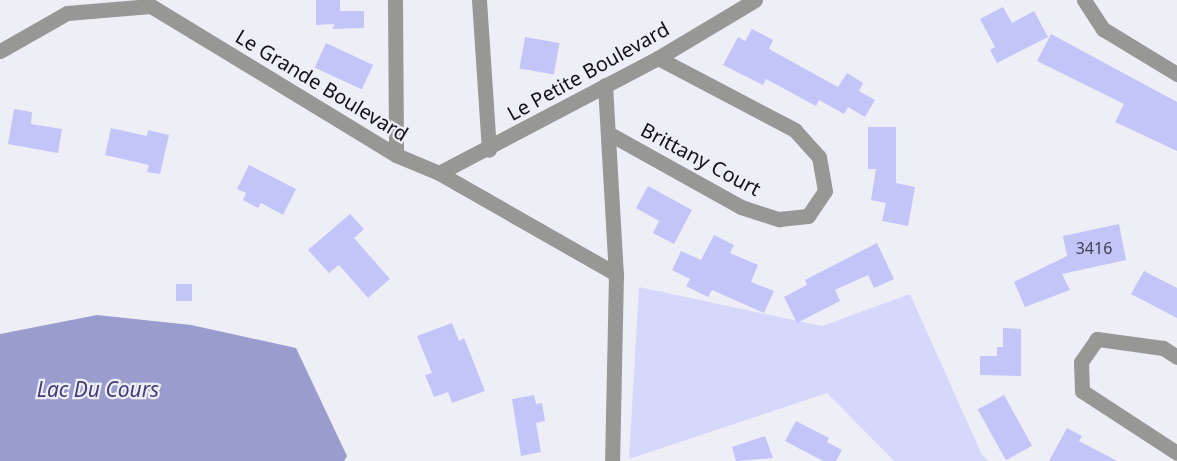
<!DOCTYPE html>
<style>
body{margin:0}
#map{position:relative;width:1177px;height:461px;overflow:hidden;background:#eeeff6;font-family:"Noto Sans",sans-serif}
div>[style]{position:absolute}
.green>*{inset:0;background:#d6d8fb}
.water>*{inset:0;background:#9a9cce}
.building>*{inset:0;background:#c3c5f9;transform-origin:0 0}
.minor>*{height:15px;margin:-7.5px;padding:0 7.5px;transform-origin:7.5px;border-radius:7.5px;background:#979895}
span{translate:-50% -50%;white-space:nowrap;text-align:center;line-height:1.15;-webkit-text-stroke:4.5px #eeeff6;paint-order:stroke}
.number-label{font-size:16px;color:#3f404f}
.number-label span{-webkit-text-stroke-width:0}
.street-label{font-size:20px;color:#131316}
.water-label{font-size:21px;color:#3f3c7a;font-style:italic}
</style>
<div id="map">
<div class="green">
<div style="clip-path:polygon(639px 287px,822px 326px,910px 294px,982px 455px,989px 461px,894px 461px,827px 393px,629px 459px)"></div>
</div>
<div class="water">
<div style="clip-path:polygon(97px 315px,191px 325px,296px 348px,347px 456px,344px 461px,0 461px,0 334px)"></div>
</div>
<div class="building">
<div style="clip-path:polygon(316px 0,340px 0,340px 11px,364px 11px,364px 28px,332px 29px,335px 24px,316px 25px)"></div>
<div style="clip-path:polygon(1003px 7px,1012px 23px,1034px 11px,1048px 37px,997px 63px,990px 50px,995px 47px,980px 19px)"></div>
<div style="clip-path:polygon(752px 29px,773px 40px,769px 49px,838px 87px,847px 73px,863px 83px,859px 91px,875px 100px,865px 117px,848px 107px,844px 114px,819px 100px,816px 106px,766px 79px,763px 85px,723px 65px,738px 37px,745px 41px)"></div>
<div style="clip-path:polygon(1051px 34px,1177px 102px,1177px 151px,1115px 122px,1124px 104px,1037px 61px)"></div>
<div style="left:525px;top:37px;width:35px;height:32px;rotate:10deg"></div>
<div style="left:326px;top:43px;width:52px;height:27px;rotate:25deg"></div>
<div style="clip-path:polygon(14px 109px,32px 112px,31px 124px,62px 129px,58px 153px,8px 144px)"></div>
<div style="clip-path:polygon(868px 127px,896px 127px,896px 183px,915px 187px,908px 226px,882px 221px,886px 203px,871px 200px,876px 169px,868px 169px)"></div>
<div style="clip-path:polygon(111px 128px,147px 136px,148px 130px,169px 135px,160px 174px,147px 172px,149px 165px,105px 155px)"></div>
<div style="clip-path:polygon(249px 165px,296px 189px,283px 215px,261px 203px,258px 208px,243px 200px,246px 193px,237px 189px)"></div>
<div style="clip-path:polygon(648px 186px,692px 210px,674px 244px,653px 233px,659px 221px,636px 208px)"></div>
<div style="clip-path:polygon(350px 214px,364px 229px,354px 238px,390px 279px,368px 298px,339px 265px,329px 273px,308px 250px)"></div>
<div style="clip-path:polygon(1119px 224px,1126px 260px,1062px 274px,1070px 290px,1025px 307px,1014px 282px,1067px 256px,1063px 236px)"></div>
<div style="clip-path:polygon(714px 235px,734px 245px,730px 253px,758px 265px,751px 282px,774px 291px,764px 313px,712px 290px,708px 297px,686px 286px,690px 279px,672px 270px,681px 251px,701px 260px)"></div>
<div style="clip-path:polygon(877px 243px,894px 279px,874px 288px,868px 275px,835px 290px,840px 301px,797px 323px,784px 297px,807px 285px,805px 280px)"></div>
<div style="clip-path:polygon(1144px 271px,1177px 288px,1177px 318px,1131px 294px)"></div>
<div style="left:176px;top:284px;width:16px;height:17px"></div>
<div style="clip-path:polygon(452px 323px,459px 341px,464px 338px,485px 391px,452px 403px,448px 392px,434px 397px,425px 375px,432px 373px,417px 336px)"></div>
<div style="clip-path:polygon(1003px 328px,1021px 329px,1021px 376px,980px 375px,980px 356px,997px 356px,997px 347px,1003px 347px)"></div>
<div style="clip-path:polygon(534px 395px,536px 404px,542px 403px,545px 421px,536px 423px,541px 452px,521px 456px,512px 399px)"></div>
<div style="left:1004px;top:395px;width:58px;height:30px;rotate:61deg"></div>
<div style="clip-path:polygon(796px 421px,829px 438px,827px 442px,842px 450px,836px 461px,823px 461px,785px 441px)"></div>
<div style="clip-path:polygon(1067px 428px,1082px 436px,1079px 441px,1117px 461px,1049px 461px)"></div>
<div style="clip-path:polygon(765px 436px,773px 458px,736px 461px,732px 447px)"></div>
</div>
<div class="minor">
<div style="left:395px;top:0;width:155px;rotate:89.6deg"></div>
<div style="left:479px;top:0;width:150px;rotate:86.2deg"></div>
<div style="left:1084px;top:0;width:35px;rotate:57deg"></div>
<div style="left:1103px;top:29px;width:87px;rotate:31.3deg"></div>
<div style="left:0;top:51px;width:77px;rotate:-29.6deg"></div>
<div style="left:67px;top:13px;width:84px;rotate:-4.8deg"></div>
<div style="left:151px;top:6px;width:287px;rotate:31.3deg"></div>
<div style="left:396px;top:155px;width:47px;rotate:22.7deg"></div>
<div style="left:439px;top:173px;width:204px;rotate:29.7deg"></div>
<div style="left:605px;top:85px;width:189px;rotate:86.7deg"></div>
<div style="left:616px;top:274px;width:187px;rotate:91.2deg"></div>
<div style="left:608px;top:133px;width:152px;rotate:29.1deg"></div>
<div style="left:741px;top:207px;width:40px;rotate:18deg"></div>
<div style="left:779px;top:219px;width:29px;rotate:-6deg"></div>
<div style="left:808px;top:216px;width:30px;rotate:-56deg"></div>
<div style="left:825px;top:191px;width:35px;rotate:-100deg"></div>
<div style="left:819px;top:157px;width:36px;rotate:-132deg"></div>
<div style="left:795px;top:130px;width:155px;rotate:-152.3deg"></div>
<div style="left:439px;top:173px;width:247px;rotate:-27.7deg"></div>
<div style="left:658px;top:58px;width:113px;rotate:-30.9deg"></div>
<div style="left:1177px;top:357px;width:17px;rotate:-147deg"></div>
<div style="left:1163px;top:348px;width:67px;rotate:-172.2deg"></div>
<div style="left:1097px;top:339px;width:28px;rotate:125deg"></div>
<div style="left:1081px;top:362px;width:29px;rotate:88deg"></div>
<div style="left:1082px;top:391px;width:113px;rotate:33.1deg"></div>
</div>
<div class="number-label">
<span style="left:1094px;top:248px">3416</span>
</div>
<div class="street-label">
<span style="left:588px;top:71px;rotate:-29deg">Le Petite Boulevard</span>
<span style="left:322px;top:85px;rotate:31deg">Le Grande Boulevard</span>
<span style="left:701px;top:159px;rotate:28deg">Brittany Court</span>
</div>
<div class="water-label">
<span style="left:98px;top:389px">Lac Du Cours</span>
</div>
</div>
